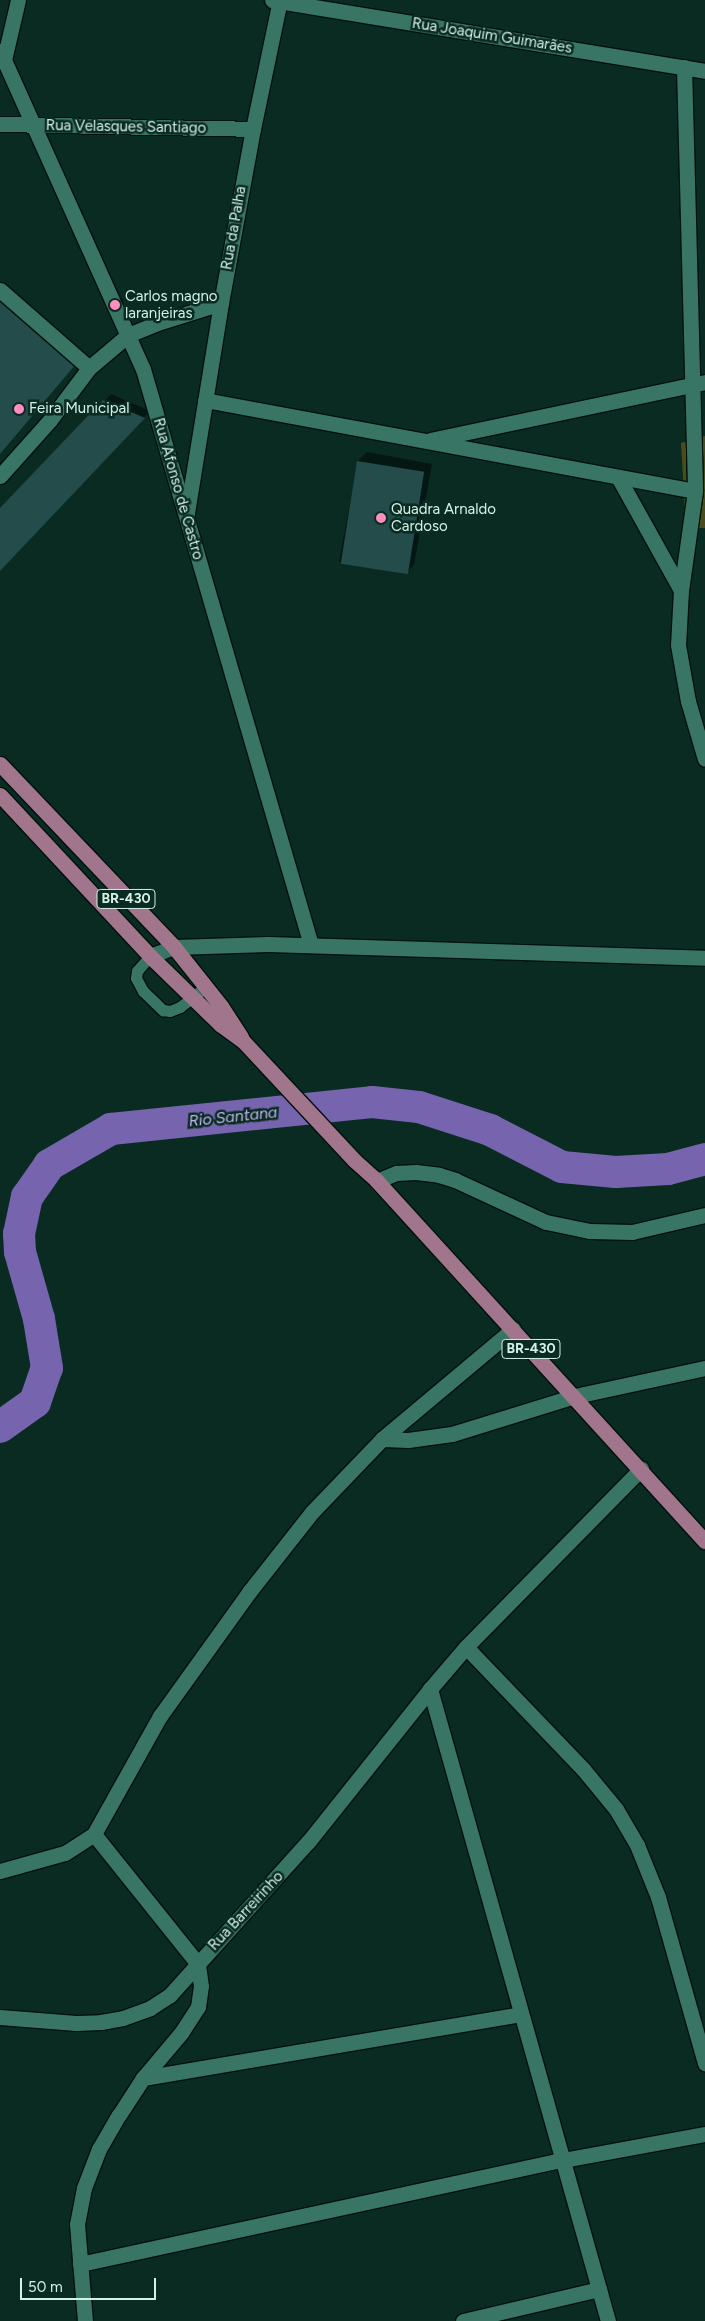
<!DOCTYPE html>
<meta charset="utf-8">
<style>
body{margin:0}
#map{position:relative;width:705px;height:2321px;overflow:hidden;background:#0a2b22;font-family:Figtree,sans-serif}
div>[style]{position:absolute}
.green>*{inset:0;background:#494d1b}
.shadow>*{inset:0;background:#0007}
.river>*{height:32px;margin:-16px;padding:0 16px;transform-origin:16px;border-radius:16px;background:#7664ae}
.building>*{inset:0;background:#234c4b;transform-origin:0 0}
.roads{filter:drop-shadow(1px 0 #01110c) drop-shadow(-1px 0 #01110c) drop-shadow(0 1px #01110c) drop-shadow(0 -1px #01110c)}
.service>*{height:11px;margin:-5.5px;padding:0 5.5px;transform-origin:5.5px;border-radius:5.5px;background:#397564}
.pedestrian>*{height:15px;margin:-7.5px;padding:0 7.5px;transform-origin:7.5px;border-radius:7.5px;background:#397564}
.minor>*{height:15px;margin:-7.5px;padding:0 7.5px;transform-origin:7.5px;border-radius:7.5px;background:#397564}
.tertiary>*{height:15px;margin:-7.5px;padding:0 7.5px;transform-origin:7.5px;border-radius:7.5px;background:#397564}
.primary>*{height:15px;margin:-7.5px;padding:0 7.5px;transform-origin:7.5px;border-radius:7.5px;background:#a1768d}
.dots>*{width:14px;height:14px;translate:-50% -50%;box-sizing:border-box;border:2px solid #0a2b22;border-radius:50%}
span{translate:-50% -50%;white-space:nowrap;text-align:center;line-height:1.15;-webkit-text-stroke:5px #0a2b22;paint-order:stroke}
.shield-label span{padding:1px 4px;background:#0a2b22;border:1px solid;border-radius:4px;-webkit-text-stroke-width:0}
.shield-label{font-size:14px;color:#d3f1e7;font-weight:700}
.street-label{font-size:15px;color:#d3f1e7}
.poi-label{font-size:15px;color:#d3f1e7}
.left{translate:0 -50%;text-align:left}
.water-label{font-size:16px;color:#c4b8f6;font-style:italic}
.scale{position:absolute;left:20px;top:2278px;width:136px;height:22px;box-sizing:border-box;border:2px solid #d3f1e7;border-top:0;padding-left:6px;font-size:15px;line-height:18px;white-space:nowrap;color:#d3f1e7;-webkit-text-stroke:4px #0a2b22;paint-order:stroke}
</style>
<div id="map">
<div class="green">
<div style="clip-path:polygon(705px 436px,705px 528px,686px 528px,681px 443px)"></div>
</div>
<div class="shadow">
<div style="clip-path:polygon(111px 394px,150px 411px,0 570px,0 510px)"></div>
<div style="clip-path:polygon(367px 452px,432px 464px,414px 565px,405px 574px,339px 562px,358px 461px)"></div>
</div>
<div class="river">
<div style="left:0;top:1427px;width:43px;rotate:-35.5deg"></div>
<div style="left:35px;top:1402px;width:36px;rotate:-71deg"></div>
<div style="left:47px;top:1368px;width:50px;rotate:-99.3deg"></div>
<div style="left:39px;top:1319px;width:70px;rotate:-105.8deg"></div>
<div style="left:20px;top:1252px;width:18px;rotate:-93deg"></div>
<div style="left:19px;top:1234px;width:38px;rotate:-78deg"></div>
<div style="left:27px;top:1197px;width:39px;rotate:-55deg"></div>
<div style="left:49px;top:1165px;width:72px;rotate:-30.1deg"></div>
<div style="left:111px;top:1129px;width:262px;rotate:-5.9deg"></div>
<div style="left:372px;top:1102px;width:47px;rotate:6.1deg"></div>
<div style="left:419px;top:1107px;width:75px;rotate:17.9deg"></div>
<div style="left:490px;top:1130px;width:81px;rotate:27.2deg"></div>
<div style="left:562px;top:1167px;width:54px;rotate:5.3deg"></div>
<div style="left:616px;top:1172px;width:52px;rotate:-3.3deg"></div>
<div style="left:668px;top:1169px;width:38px;rotate:-15deg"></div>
</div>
<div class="building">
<div style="clip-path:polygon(0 300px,76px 364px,0 454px)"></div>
<div style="clip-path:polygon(103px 400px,145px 418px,0 571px,0 508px)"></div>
<div style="left:357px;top:461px;width:68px;height:104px;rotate:9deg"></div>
</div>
<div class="roads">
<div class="service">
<div style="left:150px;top:956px;width:20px;rotate:131deg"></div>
<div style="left:137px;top:971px;width:7px;rotate:98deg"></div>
<div style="left:136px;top:978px;width:15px;rotate:62deg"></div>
<div style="left:143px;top:991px;width:28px;rotate:44deg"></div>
<div style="left:163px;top:1010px;width:7px;rotate:8deg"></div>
<div style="left:170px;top:1011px;width:11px;rotate:-22deg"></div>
<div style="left:180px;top:1007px;width:33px;rotate:-38deg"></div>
</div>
<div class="pedestrian">
<div style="left:0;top:290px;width:118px;rotate:41.2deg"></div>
</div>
<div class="minor">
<div style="left:272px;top:0;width:439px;rotate:9.3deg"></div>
<div style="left:0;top:51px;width:349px;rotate:65.8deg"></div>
<div style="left:143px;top:369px;width:600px;rotate:73.74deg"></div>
<div style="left:4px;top:60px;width:62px;rotate:-76.9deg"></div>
<div style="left:684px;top:67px;width:424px;rotate:88.5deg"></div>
<div style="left:695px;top:491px;width:100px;rotate:98deg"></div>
<div style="left:681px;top:590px;width:55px;rotate:93.1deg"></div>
<div style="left:678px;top:645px;width:57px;rotate:79.9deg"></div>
<div style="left:688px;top:701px;width:60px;rotate:73.7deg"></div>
<div style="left:0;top:124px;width:253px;rotate:1.1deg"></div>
<div style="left:205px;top:400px;width:498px;rotate:10.5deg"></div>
<div style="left:430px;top:440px;width:281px;rotate:-11.9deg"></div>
<div style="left:618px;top:477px;width:129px;rotate:60.9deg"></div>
<div style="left:187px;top:513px;width:213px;rotate:-80.8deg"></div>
<div style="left:150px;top:956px;width:26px;rotate:-21deg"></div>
<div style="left:174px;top:947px;width:94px;rotate:-1.8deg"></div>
<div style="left:268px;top:944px;width:437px;rotate:1.8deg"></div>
<div style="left:377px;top:1181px;width:21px;rotate:-23deg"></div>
<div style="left:396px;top:1173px;width:20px;rotate:-3deg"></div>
<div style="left:416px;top:1172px;width:23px;rotate:7deg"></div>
<div style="left:439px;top:1175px;width:17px;rotate:17deg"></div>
<div style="left:455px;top:1180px;width:100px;rotate:24.8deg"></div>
<div style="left:546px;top:1222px;width:45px;rotate:11.6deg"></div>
<div style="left:590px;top:1231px;width:42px;rotate:1.4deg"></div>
<div style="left:632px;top:1232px;width:75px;rotate:-13.1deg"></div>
<div style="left:382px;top:1439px;width:26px;rotate:2deg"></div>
<div style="left:408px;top:1440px;width:44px;rotate:-7.8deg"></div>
<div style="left:452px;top:1434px;width:129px;rotate:-17.2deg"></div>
<div style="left:575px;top:1396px;width:133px;rotate:-12.2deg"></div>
<div style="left:466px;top:1647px;width:169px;rotate:46.2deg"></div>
<div style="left:583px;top:1769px;width:52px;rotate:50.5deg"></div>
<div style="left:616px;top:1809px;width:42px;rotate:59.7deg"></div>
<div style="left:637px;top:1845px;width:56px;rotate:68deg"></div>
<div style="left:658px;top:1897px;width:173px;rotate:74.2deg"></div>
<div style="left:0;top:2017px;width:76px;rotate:4.5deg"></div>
<div style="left:76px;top:2023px;width:25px;rotate:-2deg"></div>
<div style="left:101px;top:2022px;width:22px;rotate:-10deg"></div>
<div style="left:123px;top:2018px;width:29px;rotate:-20deg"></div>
<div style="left:150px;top:2008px;width:24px;rotate:-33deg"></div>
<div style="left:170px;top:1995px;width:206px;rotate:-48deg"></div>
<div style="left:308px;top:1842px;width:196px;rotate:-51.4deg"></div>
<div style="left:143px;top:2078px;width:383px;rotate:-9.6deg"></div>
<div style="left:80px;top:2264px;width:494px;rotate:-12.2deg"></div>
<div style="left:563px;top:2160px;width:144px;rotate:-10.4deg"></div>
<div style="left:85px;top:2321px;width:97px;rotate:-94.7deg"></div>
<div style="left:77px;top:2224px;width:37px;rotate:-79deg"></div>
<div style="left:84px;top:2188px;width:42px;rotate:-69deg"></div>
<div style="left:99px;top:2149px;width:39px;rotate:-60deg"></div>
<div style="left:119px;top:2115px;width:44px;rotate:-57deg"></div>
<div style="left:143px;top:2078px;width:59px;rotate:-49.8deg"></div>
<div style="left:181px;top:2033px;width:31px;rotate:-57deg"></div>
<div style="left:198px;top:2007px;width:21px;rotate:-82deg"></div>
<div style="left:201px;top:1986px;width:22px;rotate:-98deg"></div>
<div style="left:198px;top:1964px;width:166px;rotate:-128.7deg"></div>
<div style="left:463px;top:2321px;width:140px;rotate:-13.2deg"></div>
<div style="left:608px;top:2321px;width:657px;rotate:-105.73deg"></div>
<div style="left:430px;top:1689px;width:55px;rotate:-49.4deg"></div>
<div style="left:466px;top:1647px;width:250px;rotate:-45.5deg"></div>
</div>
<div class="tertiary">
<div style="left:0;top:476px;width:75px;rotate:-48.2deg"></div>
<div style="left:50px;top:420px;width:65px;rotate:-53.1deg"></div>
<div style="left:89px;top:368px;width:51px;rotate:-40.2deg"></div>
<div style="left:128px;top:335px;width:31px;rotate:-22deg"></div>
<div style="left:157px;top:323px;width:67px;rotate:-17.4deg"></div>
<div style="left:221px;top:303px;width:177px;rotate:-79.6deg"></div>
<div style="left:253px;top:129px;width:132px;rotate:-78.2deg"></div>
<div style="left:0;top:1871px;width:67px;rotate:-15.5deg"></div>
<div style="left:65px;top:1853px;width:35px;rotate:-33deg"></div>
<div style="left:94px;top:1834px;width:135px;rotate:-60.8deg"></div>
<div style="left:160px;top:1716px;width:153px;rotate:-54.3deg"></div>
<div style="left:249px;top:1592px;width:102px;rotate:-51.8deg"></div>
<div style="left:312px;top:1512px;width:101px;rotate:-46.2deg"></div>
<div style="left:382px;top:1439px;width:171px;rotate:-40deg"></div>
</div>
<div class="primary">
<div style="left:0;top:764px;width:253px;rotate:46.4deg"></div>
<div style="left:174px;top:947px;width:75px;rotate:51.5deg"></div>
<div style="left:221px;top:1006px;width:37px;rotate:57deg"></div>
<div style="left:0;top:795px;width:220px;rotate:47deg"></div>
<div style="left:150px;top:956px;width:99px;rotate:44.2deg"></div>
<div style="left:221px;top:1025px;width:27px;rotate:36deg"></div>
<div style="left:243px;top:1041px;width:163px;rotate:47deg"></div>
<div style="left:354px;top:1160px;width:31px;rotate:42deg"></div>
<div style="left:377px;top:1181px;width:487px;rotate:47.7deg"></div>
</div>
</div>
<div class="dots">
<div style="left:115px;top:305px;background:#fd8ebf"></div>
<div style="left:19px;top:409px;background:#fd8ebf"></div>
<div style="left:381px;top:518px;background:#fd8ebf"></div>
</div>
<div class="shield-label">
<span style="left:126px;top:899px">BR-430</span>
<span style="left:531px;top:1349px">BR-430</span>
</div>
<div class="street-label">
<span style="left:492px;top:36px;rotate:9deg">Rua Joaquim Guimarães</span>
<span style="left:126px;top:127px;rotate:1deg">Rua Velasques Santiago</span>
<span style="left:234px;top:228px;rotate:-80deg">Rua da Palha</span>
<span style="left:178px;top:489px;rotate:74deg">Rua Afonso de Castro</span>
<span style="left:246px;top:1911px;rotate:-47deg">Rua Barreirinho</span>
</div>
<div class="poi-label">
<span class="left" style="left:125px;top:305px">Carlos magno<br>laranjeiras</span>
<span class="left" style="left:29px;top:409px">Feira Municipal</span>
<span class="left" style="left:391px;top:518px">Quadra Arnaldo<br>Cardoso</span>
</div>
<div class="water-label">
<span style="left:233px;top:1117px;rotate:-6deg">Rio Santana</span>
</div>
<div class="scale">50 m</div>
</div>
